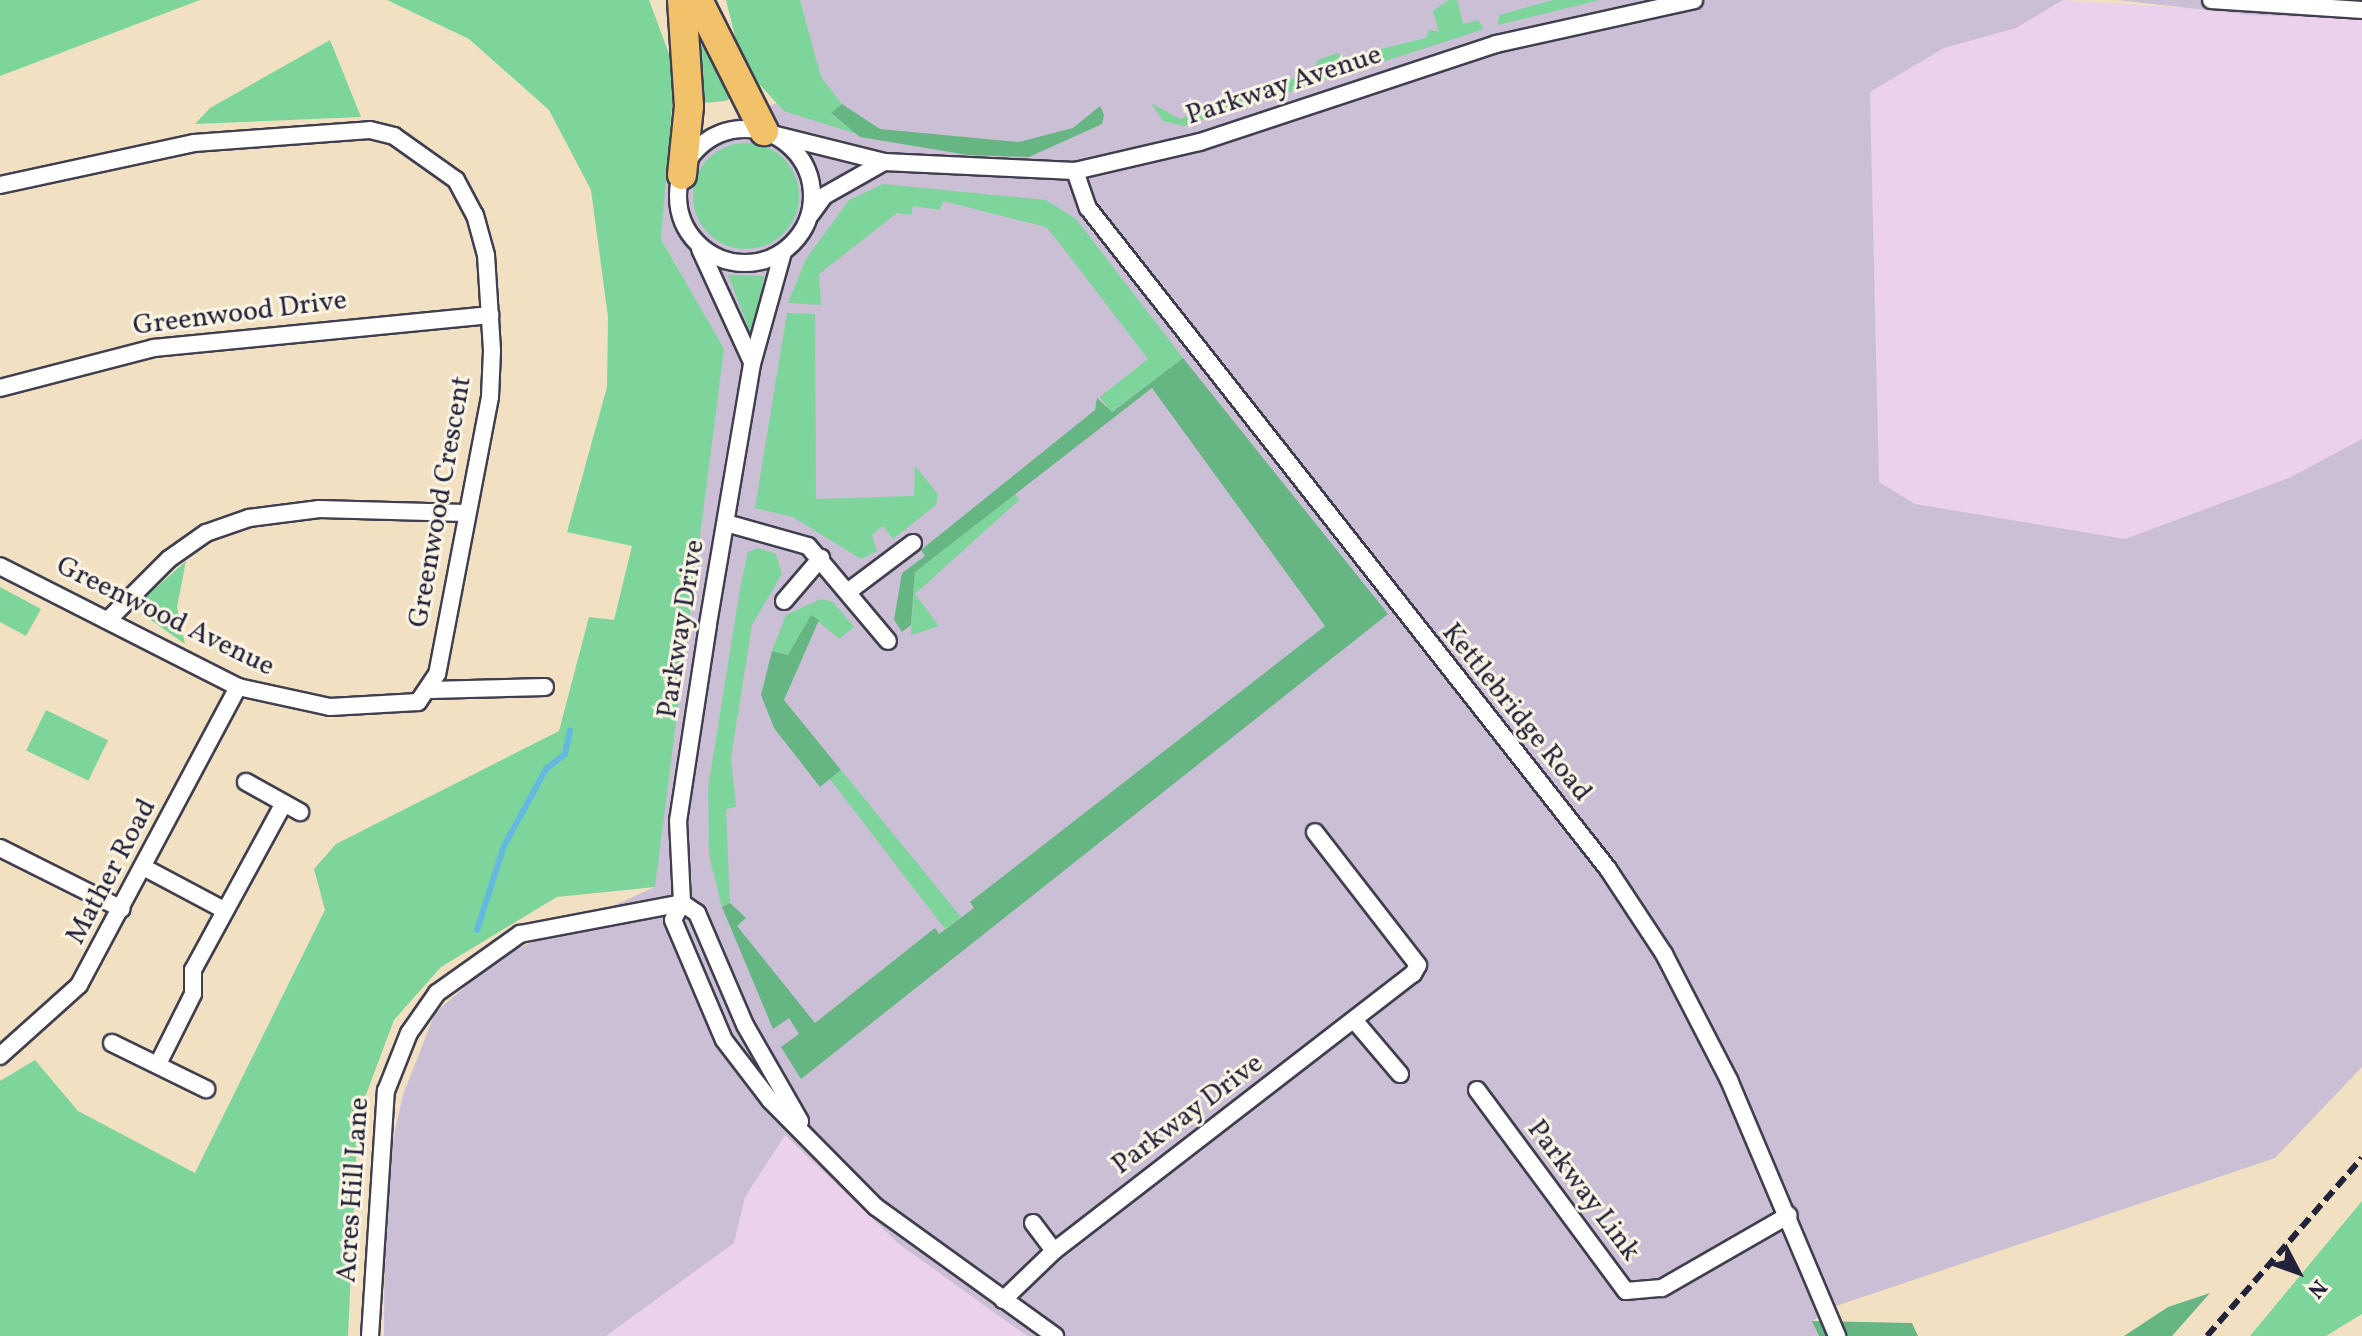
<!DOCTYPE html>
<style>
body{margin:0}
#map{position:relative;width:2362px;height:1336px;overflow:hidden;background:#f1e1c2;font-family:Vollkorn,serif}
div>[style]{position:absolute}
.built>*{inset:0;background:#ebd1eb}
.industrial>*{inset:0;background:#cbbfd5}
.green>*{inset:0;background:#7dd59b;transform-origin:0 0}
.round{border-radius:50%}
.forest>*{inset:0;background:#66b683}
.stream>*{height:6px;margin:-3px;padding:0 3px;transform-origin:3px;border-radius:3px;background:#63b9e0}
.roads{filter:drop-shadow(2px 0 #413f4f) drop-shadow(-2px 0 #413f4f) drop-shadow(0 2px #413f4f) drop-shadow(0 -2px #413f4f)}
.minor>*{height:16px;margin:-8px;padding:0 8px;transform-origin:8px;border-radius:8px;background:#fff}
.minor>.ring{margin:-8px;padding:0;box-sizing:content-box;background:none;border:16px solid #fff;border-radius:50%}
.trunk>*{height:28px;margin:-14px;padding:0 14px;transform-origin:14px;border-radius:14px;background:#f2c26a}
.rail>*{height:6px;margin-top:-3px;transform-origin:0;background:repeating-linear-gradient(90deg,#22223b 0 12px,transparent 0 18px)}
span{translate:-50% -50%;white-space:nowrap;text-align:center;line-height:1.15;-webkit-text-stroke:6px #fcf5e5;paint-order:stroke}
.street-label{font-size:28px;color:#22223b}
.north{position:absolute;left:2258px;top:1232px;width:80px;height:80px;-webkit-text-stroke:6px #fcf5e5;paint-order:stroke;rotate:131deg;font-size:22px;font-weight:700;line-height:32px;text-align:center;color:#22223b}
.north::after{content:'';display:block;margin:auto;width:28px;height:36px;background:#22223b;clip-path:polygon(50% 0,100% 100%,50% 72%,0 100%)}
</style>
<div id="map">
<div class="built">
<div style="clip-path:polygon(2063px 0,2362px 19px,2362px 439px,2289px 478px,2125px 539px,1915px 504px,1879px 482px,1870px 92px,1944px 48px,2016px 28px)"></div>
<div style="clip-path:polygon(785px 1135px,899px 1244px,1027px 1336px,606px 1336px,734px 1243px,745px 1197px)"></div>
</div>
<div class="industrial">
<div style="clip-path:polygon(800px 0,2063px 0,2016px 28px,1944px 48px,1870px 92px,1879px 482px,1915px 504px,2125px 539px,2289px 478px,2362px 439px,2362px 1067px,2275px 1158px,1833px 1307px,1813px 1321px,1819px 1336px,1027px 1336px,899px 1244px,785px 1135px,745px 1197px,734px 1243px,606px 1336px,384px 1336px,385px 1175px,403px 1095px,435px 1013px,499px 957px,655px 887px,678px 268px,661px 239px,665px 162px,669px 142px,775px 104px,820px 77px)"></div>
<div style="clip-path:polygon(2117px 0,2362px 0,2362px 19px,2251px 15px)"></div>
</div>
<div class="green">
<div style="clip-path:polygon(0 0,200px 0,0 76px)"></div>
<div style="clip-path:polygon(387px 0,649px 0,675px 70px,661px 239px,724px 349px,655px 887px,557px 897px,441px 967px,394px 1020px,358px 1116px,348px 1336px,0 1336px,0 1081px,35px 1060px,78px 1111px,195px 1173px,325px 910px,314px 869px,336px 844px,559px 731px,589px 617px,614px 620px,632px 546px,567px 532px,607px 387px,608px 317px,591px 190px,549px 110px,469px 39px)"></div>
<div style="clip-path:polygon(726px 0,800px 0,821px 77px,842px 104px,831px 114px,857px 134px,784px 111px,760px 85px,749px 92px)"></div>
<div style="clip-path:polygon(1449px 0,1457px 0,1463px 24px,1478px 20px,1484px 29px,1184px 126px,1163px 121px,1151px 103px,1180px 119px,1275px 81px,1311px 76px,1318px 60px,1337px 53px,1356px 62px,1360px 54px,1426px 38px,1429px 30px,1439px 32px,1433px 11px)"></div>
<div style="clip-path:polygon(1553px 0,1600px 0,1498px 25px,1499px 15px)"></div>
<div style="clip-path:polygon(701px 22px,730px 98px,726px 101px,703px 103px)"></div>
<div style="clip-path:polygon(330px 40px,361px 117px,195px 124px,210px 108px)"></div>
<div class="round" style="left:693px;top:143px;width:106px;height:106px"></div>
<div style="clip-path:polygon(883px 184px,1046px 200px,1076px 219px,1183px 358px,1111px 412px,1100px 397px,1148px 359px,1057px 240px,1046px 227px,943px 201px,940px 210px,913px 206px,911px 215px,897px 213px,819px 274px,821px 305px,788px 303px,806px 259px,849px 200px)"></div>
<div style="clip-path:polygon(728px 275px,764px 276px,754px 332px,750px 332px)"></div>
<div style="clip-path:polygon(787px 313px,815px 314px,816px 499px,914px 496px,915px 466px,938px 494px,936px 505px,893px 539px,883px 526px,872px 535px,877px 551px,861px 559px,793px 517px,755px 508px)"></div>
<div style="clip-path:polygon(1015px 494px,1019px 500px,915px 594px,939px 626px,911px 635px,915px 572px)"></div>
<div style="clip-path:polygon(758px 548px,776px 554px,782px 574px,752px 625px,731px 757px,736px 807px,726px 809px,730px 903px,722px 907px,709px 855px,708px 788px,741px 583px,748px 552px)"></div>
<div style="clip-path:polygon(186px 561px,177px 607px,185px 644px,142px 614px,142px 600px)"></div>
<div style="clip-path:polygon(0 587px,41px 609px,26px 636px,0 622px)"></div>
<div style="clip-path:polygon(821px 599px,833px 602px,854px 627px,839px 639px,811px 615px,788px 655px,772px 651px,786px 615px)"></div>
<div style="left:46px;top:710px;width:69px;height:45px;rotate:26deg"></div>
<div style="clip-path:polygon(841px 770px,961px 917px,945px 929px,830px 779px)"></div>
<div style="clip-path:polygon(2362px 1201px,2362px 1314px,2326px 1336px,2250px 1336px)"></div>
</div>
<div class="forest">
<div style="clip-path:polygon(842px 104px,880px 129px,1019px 142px,1073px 128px,1100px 106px,1104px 115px,1102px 124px,1029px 157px,968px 155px,860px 137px,831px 113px)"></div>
<div style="clip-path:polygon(1183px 358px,1388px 614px,801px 1079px,781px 1047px,799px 1034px,789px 1018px,773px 1029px,722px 907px,730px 903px,746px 918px,737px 926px,815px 1023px,935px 928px,939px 934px,974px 908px,970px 902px,1325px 626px,1152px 388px,915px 572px,911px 625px,902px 632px,894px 620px,902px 573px,925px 556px,921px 550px,1095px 410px,1097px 398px,1112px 412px)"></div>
<div style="clip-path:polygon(811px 615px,819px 620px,784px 700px,841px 770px,820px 787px,774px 728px,761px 695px,772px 651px,788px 655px)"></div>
<div style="clip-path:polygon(2210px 1293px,2172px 1336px,2124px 1336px,2168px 1307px)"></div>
<div style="clip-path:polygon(1812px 1321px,1912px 1323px,1918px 1336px,1819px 1336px)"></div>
</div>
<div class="stream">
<div style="left:477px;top:930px;width:88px;rotate:-72.2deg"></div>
<div style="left:504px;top:846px;width:88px;rotate:-61.4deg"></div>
<div style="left:546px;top:769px;width:24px;rotate:-38deg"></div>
<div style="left:565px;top:754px;width:24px;rotate:-78deg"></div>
</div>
<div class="roads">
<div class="minor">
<div style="left:2211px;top:0;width:151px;rotate:3.8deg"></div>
<div class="ring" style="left:678px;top:129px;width:118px;height:118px"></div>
<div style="left:772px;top:134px;width:115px;rotate:14deg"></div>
<div style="left:884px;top:162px;width:191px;rotate:2.7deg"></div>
<div style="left:1075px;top:171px;width:128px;rotate:-13.1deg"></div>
<div style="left:1200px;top:142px;width:312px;rotate:-18.3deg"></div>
<div style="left:1496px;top:44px;width:203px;rotate:-12.5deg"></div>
<div style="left:1075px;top:171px;width:39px;rotate:71deg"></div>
<div style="left:1088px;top:208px;width:841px;rotate:51.81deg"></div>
<div style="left:1608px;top:869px;width:102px;rotate:56.6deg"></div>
<div style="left:1664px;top:954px;width:142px;rotate:62.7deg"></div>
<div style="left:1729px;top:1080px;width:278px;rotate:67.1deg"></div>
<div style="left:0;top:185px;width:198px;rotate:-12.2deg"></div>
<div style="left:194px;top:143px;width:176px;rotate:-4.2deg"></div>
<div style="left:370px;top:130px;width:25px;rotate:14deg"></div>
<div style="left:394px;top:136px;width:76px;rotate:35.4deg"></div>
<div style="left:456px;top:180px;width:40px;rotate:62deg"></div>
<div style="left:475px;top:215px;width:41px;rotate:74.6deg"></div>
<div style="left:486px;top:255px;width:96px;rotate:86.4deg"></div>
<div style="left:492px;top:351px;width:46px;rotate:92.5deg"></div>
<div style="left:490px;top:397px;width:282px;rotate:100.8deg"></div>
<div style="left:437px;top:674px;width:34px;rotate:124deg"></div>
<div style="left:418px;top:702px;width:88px;rotate:176.7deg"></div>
<div style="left:330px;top:707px;width:94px;rotate:-167.7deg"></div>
<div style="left:238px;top:687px;width:267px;rotate:-153.1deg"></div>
<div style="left:811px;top:214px;width:22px;rotate:-54deg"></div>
<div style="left:824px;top:196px;width:69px;rotate:-29.5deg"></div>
<div style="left:700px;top:249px;width:124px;rotate:65.3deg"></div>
<div style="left:783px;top:252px;width:116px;rotate:105.5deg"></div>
<div style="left:752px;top:364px;width:265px;rotate:99.6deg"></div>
<div style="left:708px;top:625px;width:197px;rotate:98.7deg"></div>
<div style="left:678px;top:820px;width:83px;rotate:87.2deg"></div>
<div style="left:682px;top:903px;width:19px;rotate:118deg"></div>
<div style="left:673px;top:920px;width:130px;rotate:67deg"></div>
<div style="left:724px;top:1040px;width:76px;rotate:52.5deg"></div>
<div style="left:770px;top:1100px;width:151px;rotate:45.3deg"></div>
<div style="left:876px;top:1207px;width:221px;rotate:35.8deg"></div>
<div style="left:0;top:388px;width:159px;rotate:-14.6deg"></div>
<div style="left:154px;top:348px;width:338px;rotate:-5.6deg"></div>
<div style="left:726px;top:523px;width:85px;rotate:15.7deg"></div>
<div style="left:808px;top:546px;width:124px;rotate:49.9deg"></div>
<div style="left:849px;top:591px;width:80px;rotate:-36.9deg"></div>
<div style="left:784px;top:601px;width:57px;rotate:-49.3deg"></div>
<div style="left:109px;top:619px;width:85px;rotate:-45deg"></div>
<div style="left:169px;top:559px;width:45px;rotate:-35.1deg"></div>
<div style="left:206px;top:533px;width:46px;rotate:-19.2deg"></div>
<div style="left:249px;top:518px;width:71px;rotate:-7.3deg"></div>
<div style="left:319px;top:509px;width:146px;rotate:1.6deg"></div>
<div style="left:430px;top:690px;width:115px;rotate:-1.5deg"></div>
<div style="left:246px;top:782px;width:62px;rotate:29.1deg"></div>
<div style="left:0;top:848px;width:136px;rotate:26.6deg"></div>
<div style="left:145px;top:868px;width:89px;rotate:28deg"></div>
<div style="left:682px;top:903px;width:18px;rotate:34deg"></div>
<div style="left:697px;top:913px;width:122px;rotate:66.8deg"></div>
<div style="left:745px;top:1025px;width:111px;rotate:60.2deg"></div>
<div style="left:1354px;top:1020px;width:71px;rotate:49.6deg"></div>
<div style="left:112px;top:1043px;width:105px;rotate:26.1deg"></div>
<div style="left:0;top:1056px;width:106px;rotate:-41.9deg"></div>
<div style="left:79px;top:985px;width:338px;rotate:-61.9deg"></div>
<div style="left:158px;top:1064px;width:78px;rotate:-63.4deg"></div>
<div style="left:193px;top:994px;width:24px;rotate:-90deg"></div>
<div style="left:193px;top:970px;width:190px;rotate:-61.4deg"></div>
<div style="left:1477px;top:1090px;width:250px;rotate:53.5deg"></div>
<div style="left:1626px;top:1291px;width:36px;rotate:-5deg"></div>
<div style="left:1662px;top:1288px;width:146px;rotate:-29.9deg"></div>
<div style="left:1033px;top:1223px;width:35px;rotate:53deg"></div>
<div style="left:1003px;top:1300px;width:71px;rotate:-43.9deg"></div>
<div style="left:1054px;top:1251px;width:453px;rotate:-37.7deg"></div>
<div style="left:1413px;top:974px;width:10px;rotate:-61deg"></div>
<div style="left:1418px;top:965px;width:168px;rotate:-127.8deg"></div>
<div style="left:370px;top:1336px;width:246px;rotate:-86.3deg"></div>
<div style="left:386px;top:1091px;width:62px;rotate:-68.4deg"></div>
<div style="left:409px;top:1033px;width:49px;rotate:-55deg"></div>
<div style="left:437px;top:993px;width:102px;rotate:-35.4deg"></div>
<div style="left:520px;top:934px;width:165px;rotate:-10.8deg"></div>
</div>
<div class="trunk">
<div style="left:698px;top:0;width:147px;rotate:63.3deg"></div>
<div style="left:682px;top:175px;width:69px;rotate:-84.2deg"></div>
<div style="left:689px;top:106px;width:106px;rotate:-93.8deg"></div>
</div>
</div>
<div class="rail">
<div style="left:2207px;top:1336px;width:236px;rotate:-49deg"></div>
</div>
<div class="street-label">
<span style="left:1284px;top:86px;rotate:-18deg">Parkway Avenue</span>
<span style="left:240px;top:314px;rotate:-7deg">Greenwood Drive</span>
<span style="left:441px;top:502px;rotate:-80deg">Greenwood Crescent</span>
<span style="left:165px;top:617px;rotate:26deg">Greenwood Avenue</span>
<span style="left:682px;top:629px;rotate:-81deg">Parkway Drive</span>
<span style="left:1516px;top:713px;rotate:51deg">Kettlebridge Road</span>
<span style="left:112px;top:872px;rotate:-62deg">Mather Road</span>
<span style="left:1188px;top:1115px;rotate:-37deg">Parkway Drive</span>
<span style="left:354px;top:1190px;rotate:-86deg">Acres Hill Lane</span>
<span style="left:1583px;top:1191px;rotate:53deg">Parkway Link</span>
</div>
<div class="north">N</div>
</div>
